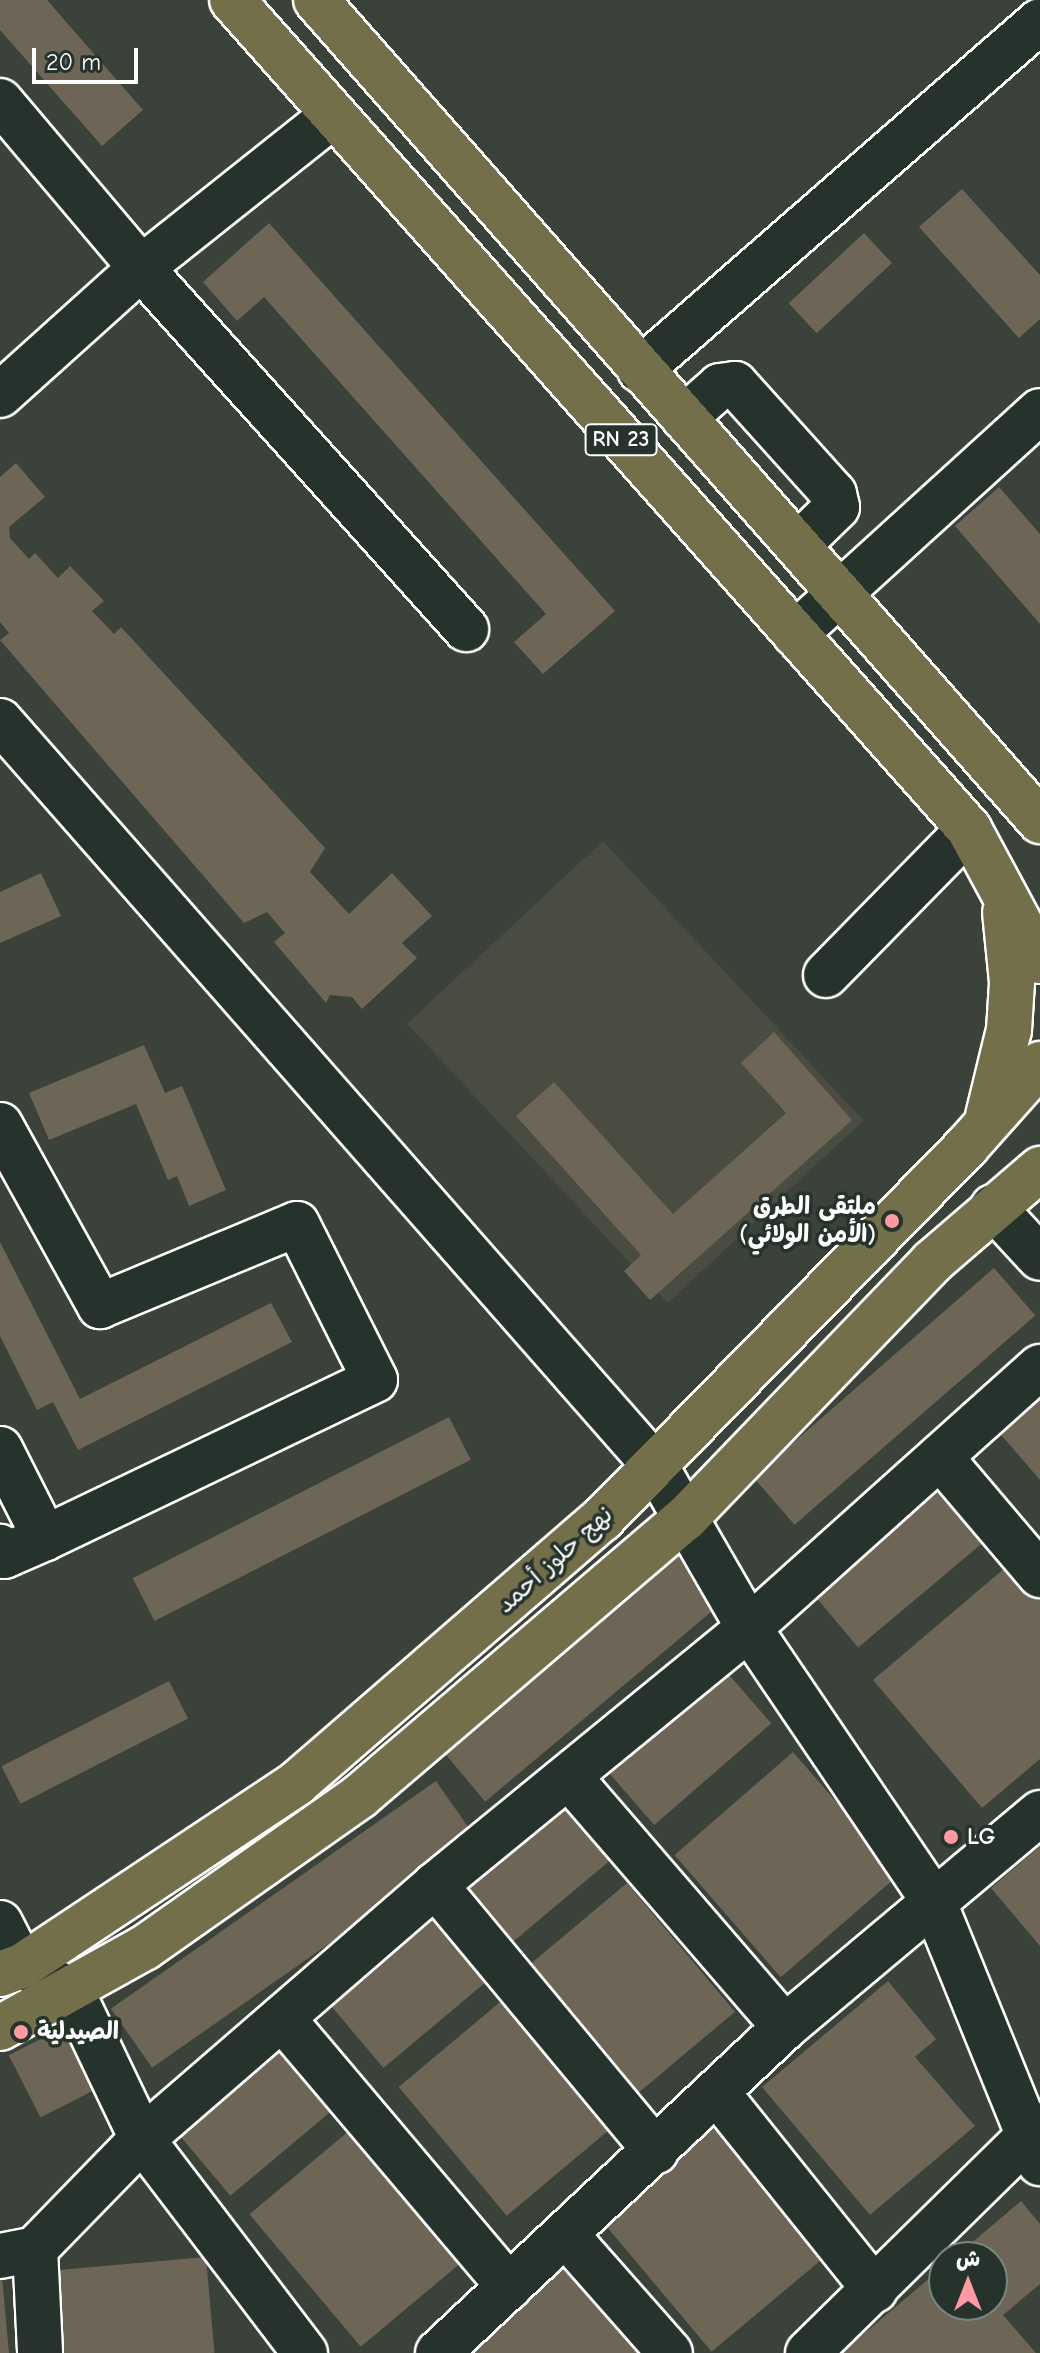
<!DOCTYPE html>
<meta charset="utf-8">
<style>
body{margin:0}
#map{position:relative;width:1040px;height:2353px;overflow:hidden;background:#3b4239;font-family:"Comic Neue","Playpen Sans Arabic",sans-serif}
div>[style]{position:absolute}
.built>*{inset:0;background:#4a4c42;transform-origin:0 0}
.building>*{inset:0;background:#6d6556;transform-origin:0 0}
.roads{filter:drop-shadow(2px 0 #fff) drop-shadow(-2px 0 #fff) drop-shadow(0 2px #fff) drop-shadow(0 -2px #fff)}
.minor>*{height:44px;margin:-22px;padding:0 22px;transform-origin:22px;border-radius:22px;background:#26332d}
.major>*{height:44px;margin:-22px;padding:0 22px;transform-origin:22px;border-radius:22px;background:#726f4a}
.dots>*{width:22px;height:22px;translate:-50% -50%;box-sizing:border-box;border:4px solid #26332d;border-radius:50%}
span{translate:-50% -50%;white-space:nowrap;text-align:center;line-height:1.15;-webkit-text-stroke:7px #26332d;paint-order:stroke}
.shield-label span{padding:2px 6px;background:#26332d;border:2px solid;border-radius:6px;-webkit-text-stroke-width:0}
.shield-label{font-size:22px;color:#fff;font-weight:700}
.poi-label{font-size:24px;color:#fff;font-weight:700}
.right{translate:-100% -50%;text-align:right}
.left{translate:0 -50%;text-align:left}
.street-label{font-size:24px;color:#fff}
.north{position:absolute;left:928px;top:2241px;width:80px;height:80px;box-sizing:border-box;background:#26332d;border:2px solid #7d8581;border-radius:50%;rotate:0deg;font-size:22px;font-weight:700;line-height:32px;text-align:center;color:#fff}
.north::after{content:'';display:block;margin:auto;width:28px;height:36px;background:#ff9aa2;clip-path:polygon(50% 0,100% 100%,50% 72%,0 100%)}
.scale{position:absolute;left:32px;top:48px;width:106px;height:36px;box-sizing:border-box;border:4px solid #fff;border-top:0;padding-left:10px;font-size:24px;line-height:28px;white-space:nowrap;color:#fff;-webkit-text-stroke:6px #26332d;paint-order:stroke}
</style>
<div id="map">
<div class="built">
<div style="left:603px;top:841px;width:382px;height:268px;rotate:47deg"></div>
</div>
<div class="building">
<div style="clip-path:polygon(0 0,47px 0,143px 110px,102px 146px,0 30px)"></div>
<div style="clip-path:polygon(962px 189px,1040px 275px,1040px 319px,1019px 338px,919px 227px)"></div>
<div style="clip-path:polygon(269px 223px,615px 611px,543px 674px,514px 642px,546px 614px,264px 297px,237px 321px,203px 282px)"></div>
<div style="left:864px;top:233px;width:41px;height:103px;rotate:47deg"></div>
<div style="clip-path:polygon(16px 463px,45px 497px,9px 527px,10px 538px,29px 559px,35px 553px,58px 578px,70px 566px,104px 601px,92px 611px,114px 634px,121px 627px,325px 848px,310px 872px,349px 914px,392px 873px,432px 916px,402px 943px,417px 958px,362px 1009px,352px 997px,330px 995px,326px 1003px,274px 942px,285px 933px,267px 912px,244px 923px,0 640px,9px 633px,0 622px,0 477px)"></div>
<div style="clip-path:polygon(999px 487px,1040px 534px,1040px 624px,955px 526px)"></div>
<div style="clip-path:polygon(41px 873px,61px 916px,0 943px,0 892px)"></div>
<div style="clip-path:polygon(774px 1032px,852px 1120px,650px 1300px,624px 1271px,641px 1255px,516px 1116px,554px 1082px,673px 1214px,786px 1113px,741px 1063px)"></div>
<div style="clip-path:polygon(144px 1045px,165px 1093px,182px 1086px,226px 1190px,189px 1206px,177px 1176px,168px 1180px,136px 1104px,49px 1140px,29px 1093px)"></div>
<div style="clip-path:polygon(0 1242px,80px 1399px,271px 1303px,292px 1342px,78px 1450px,53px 1402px,37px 1410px,0 1336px)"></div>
<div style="left:994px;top:1268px;width:63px;height:319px;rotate:49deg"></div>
<div style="clip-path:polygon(1040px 1394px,1040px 1480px,997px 1430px)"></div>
<div style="left:449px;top:1417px;width:48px;height:355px;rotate:63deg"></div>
<div style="left:945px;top:1474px;width:77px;height:178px;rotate:50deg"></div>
<div style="left:684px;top:1550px;width:65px;height:314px;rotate:50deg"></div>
<div style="clip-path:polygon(1019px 1556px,1040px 1581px,1040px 1759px,982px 1808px,873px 1680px)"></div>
<div style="left:724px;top:1669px;width:72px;height:155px;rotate:49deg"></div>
<div style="left:169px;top:1681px;width:42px;height:188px;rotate:63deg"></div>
<div style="left:793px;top:1752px;width:162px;height:157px;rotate:49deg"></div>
<div style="left:436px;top:1781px;width:72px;height:397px;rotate:55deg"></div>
<div style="left:565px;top:1799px;width:76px;height:144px;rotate:50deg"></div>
<div style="clip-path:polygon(1040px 1846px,1040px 1946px,991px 1888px)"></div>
<div style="left:627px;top:1883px;width:168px;height:131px;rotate:50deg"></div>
<div style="left:436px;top:1913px;width:85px;height:140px;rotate:50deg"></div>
<div style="clip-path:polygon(888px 1981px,936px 2039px,915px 2057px,975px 2126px,870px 2215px,762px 2087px)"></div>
<div style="left:506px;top:1997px;width:168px;height:140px;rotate:50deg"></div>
<div style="left:72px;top:2023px;width:70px;height:71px;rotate:63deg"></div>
<div style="left:286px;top:2046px;width:79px;height:139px;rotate:50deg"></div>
<div style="left:356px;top:2125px;width:173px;height:139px;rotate:50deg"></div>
<div style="left:715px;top:2127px;width:170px;height:147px;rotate:50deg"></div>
<div style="clip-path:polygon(1021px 2201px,1040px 2224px,1040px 2284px,1003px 2315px,1036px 2353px,841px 2353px,944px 2266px,944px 2305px,992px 2305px,992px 2257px,955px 2257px)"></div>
<div style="left:206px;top:2257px;width:96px;height:154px;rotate:85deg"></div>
<div style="clip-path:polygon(569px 2257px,651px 2353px,462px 2353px)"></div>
<div style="clip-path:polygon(0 2276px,2px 2276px,9px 2353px,0 2353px)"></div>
</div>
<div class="roads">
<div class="minor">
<div style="left:0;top:101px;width:219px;rotate:49.8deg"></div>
<div style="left:141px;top:268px;width:486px;rotate:48deg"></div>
<div style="left:640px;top:370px;width:531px;rotate:-41.1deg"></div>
<div style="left:0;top:395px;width:190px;rotate:-42deg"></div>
<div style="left:141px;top:268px;width:244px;rotate:-38.5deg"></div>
<div style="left:684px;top:418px;width:48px;rotate:-41.6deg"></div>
<div style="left:720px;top:386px;width:15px;rotate:-8deg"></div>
<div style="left:735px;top:384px;width:148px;rotate:48deg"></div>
<div style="left:834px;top:494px;width:13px;rotate:77deg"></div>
<div style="left:837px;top:507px;width:54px;rotate:135.7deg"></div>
<div style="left:795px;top:634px;width:331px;rotate:-42.3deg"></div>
<div style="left:0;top:721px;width:993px;rotate:48.67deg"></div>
<div style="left:656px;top:1467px;width:186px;rotate:60deg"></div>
<div style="left:749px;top:1628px;width:328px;rotate:55.9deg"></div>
<div style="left:933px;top:1900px;width:284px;rotate:67.9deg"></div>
<div style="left:826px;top:975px;width:204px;rotate:-45.6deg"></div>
<div style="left:0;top:1125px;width:207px;rotate:61.1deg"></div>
<div style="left:100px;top:1306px;width:213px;rotate:-22.6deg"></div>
<div style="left:297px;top:1224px;width:174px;rotate:63.4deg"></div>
<div style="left:375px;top:1380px;width:366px;rotate:154.4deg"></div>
<div style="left:45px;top:1538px;width:45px;rotate:156.3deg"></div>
<div style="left:4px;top:1556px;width:10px;rotate:-114deg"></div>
<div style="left:993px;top:1207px;width:69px;rotate:47.3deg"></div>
<div style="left:0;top:1449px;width:100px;rotate:63.2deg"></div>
<div style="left:940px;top:1457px;width:155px;rotate:49.7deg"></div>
<div style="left:569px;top:1777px;width:330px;rotate:49.2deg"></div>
<div style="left:435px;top:1885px;width:346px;rotate:50.3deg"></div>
<div style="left:0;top:1923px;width:48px;rotate:62.9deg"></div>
<div style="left:22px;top:1966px;width:55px;rotate:26.1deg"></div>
<div style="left:71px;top:1990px;width:165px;rotate:64.5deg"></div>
<div style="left:142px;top:2139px;width:269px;rotate:52.7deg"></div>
<div style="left:282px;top:2018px;width:352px;rotate:49.8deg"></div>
<div style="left:718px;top:2094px;width:251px;rotate:51.3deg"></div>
<div style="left:566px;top:2235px;width:157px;rotate:48.6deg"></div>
<div style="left:35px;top:2249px;width:104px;rotate:87.2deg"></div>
<div style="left:0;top:2256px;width:36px;rotate:-11deg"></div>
<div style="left:35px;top:2249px;width:153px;rotate:-45.8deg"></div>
<div style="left:142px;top:2139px;width:388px;rotate:-40.9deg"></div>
<div style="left:435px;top:1885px;width:406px;rotate:-39.3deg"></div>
<div style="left:749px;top:1628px;width:391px;rotate:-41.9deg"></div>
<div style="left:438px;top:2353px;width:476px;rotate:-43.2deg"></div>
<div style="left:785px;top:2027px;width:333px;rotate:-40deg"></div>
<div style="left:808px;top:2353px;width:325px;rotate:-44.5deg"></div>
</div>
<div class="major">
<div style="left:232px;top:0;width:1109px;rotate:48.36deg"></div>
<div style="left:969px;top:829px;width:150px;rotate:61.7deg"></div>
<div style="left:316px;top:0;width:1095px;rotate:48.59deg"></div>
<div style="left:988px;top:1116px;width:89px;rotate:-76.3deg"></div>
<div style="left:1009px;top:1030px;width:48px;rotate:-86.4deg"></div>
<div style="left:1012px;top:982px;width:70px;rotate:-95.7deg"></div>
<div style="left:0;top:1974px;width:23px;rotate:-20deg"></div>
<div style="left:22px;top:1966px;width:330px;rotate:-33.6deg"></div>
<div style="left:297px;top:1783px;width:403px;rotate:-40.9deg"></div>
<div style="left:602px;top:1519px;width:522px;rotate:-45.62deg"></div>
<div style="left:967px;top:1146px;width:110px;rotate:-48.3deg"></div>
<div style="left:0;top:2028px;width:165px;rotate:-29.1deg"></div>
<div style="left:144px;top:1948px;width:264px;rotate:-35.1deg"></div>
<div style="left:360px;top:1796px;width:428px;rotate:-40.5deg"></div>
<div style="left:686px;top:1518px;width:355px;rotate:-46.1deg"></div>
<div style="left:932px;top:1262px;width:143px;rotate:-40.7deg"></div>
</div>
</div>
<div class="dots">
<div style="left:892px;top:1221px;background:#ff9aa2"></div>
<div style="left:951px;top:1837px;background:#ff9aa2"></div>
<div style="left:21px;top:2032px;background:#ff9aa2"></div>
</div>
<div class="shield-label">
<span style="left:621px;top:440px">RN 23</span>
</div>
<div class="poi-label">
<span class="right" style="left:876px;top:1221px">ملتقى الطرق<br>(الأمن الولائي)</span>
<span class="left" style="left:967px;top:1837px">LG</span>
<span class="left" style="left:37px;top:2032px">الصيدلية</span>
</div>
<div class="street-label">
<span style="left:555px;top:1560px;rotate:-42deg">نهج حلوز أحمد</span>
</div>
<div class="north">ش</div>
<div class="scale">20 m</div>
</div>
